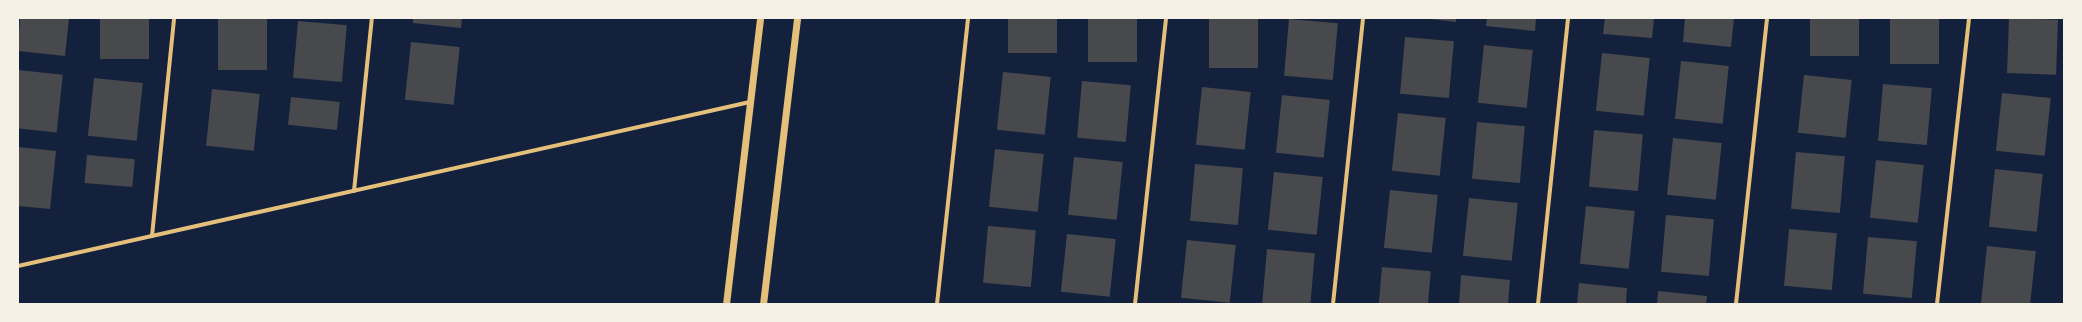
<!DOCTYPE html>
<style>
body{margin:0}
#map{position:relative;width:2082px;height:322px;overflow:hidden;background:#14213d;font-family:Lora,serif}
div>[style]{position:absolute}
.building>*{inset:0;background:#48494c;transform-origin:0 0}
.minor>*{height:4px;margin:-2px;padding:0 2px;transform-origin:2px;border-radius:2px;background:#e5c07b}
.tertiary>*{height:7px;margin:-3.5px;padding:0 3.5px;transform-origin:3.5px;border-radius:3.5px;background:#e5c07b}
span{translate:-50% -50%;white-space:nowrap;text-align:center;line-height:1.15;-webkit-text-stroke:4px #f6f1e7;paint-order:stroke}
.frame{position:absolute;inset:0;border:19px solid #f6f1e7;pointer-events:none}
</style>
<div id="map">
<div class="building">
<div style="clip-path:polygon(20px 18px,69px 18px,65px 56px,18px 51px)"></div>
<div style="left:100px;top:18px;width:49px;height:41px"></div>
<div style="left:218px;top:18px;width:49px;height:52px"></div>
<div style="clip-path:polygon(413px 18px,462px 18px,461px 28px,413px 23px)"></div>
<div style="left:1008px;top:18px;width:49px;height:35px"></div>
<div style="left:1088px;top:18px;width:49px;height:44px"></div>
<div style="left:1209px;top:18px;width:49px;height:50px"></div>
<div style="clip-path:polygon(1422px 18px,1456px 18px,1456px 22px)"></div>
<div style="clip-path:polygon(1487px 18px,1536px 18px,1535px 31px,1486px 26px)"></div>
<div style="clip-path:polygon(1605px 18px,1654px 18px,1652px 38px,1603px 34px)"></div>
<div style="clip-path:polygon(1685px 18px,1734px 18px,1731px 47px,1683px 42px)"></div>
<div style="left:1810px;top:18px;width:49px;height:38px"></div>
<div style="left:1890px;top:18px;width:49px;height:46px"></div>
<div style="left:2009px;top:18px;width:49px;height:55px;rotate:2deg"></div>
<div style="left:1289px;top:19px;width:49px;height:57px;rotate:5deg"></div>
<div style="left:298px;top:21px;width:49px;height:57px;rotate:5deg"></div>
<div style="left:1405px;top:37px;width:49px;height:57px;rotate:5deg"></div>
<div style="left:411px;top:42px;width:49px;height:58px;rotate:6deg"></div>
<div style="left:1484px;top:45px;width:49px;height:58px;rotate:6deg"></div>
<div style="left:1602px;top:53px;width:48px;height:58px;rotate:6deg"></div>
<div style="left:1681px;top:61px;width:48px;height:58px;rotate:6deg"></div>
<div style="left:18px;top:70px;width:45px;height:58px;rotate:6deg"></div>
<div style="left:1003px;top:72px;width:48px;height:58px;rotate:6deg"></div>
<div style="left:1804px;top:75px;width:48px;height:58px;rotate:6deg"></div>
<div style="left:94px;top:78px;width:49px;height:58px;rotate:6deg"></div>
<div style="left:1082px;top:81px;width:49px;height:57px;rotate:5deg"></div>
<div style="left:1883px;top:84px;width:49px;height:57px;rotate:5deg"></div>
<div style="left:1202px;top:87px;width:49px;height:58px;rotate:6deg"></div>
<div style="left:212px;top:89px;width:48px;height:57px;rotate:6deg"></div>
<div style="left:2002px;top:93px;width:49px;height:58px;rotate:6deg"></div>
<div style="left:1282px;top:95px;width:48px;height:58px;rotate:6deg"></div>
<div style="left:291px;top:97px;width:49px;height:28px;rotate:6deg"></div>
<div style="left:1398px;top:113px;width:48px;height:58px;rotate:6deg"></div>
<div style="left:1477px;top:122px;width:48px;height:57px;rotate:5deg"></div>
<div style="left:1594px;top:130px;width:49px;height:57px;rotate:5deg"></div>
<div style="left:1673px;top:138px;width:49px;height:57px;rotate:6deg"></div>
<div style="clip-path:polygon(18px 147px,56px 151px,50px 209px,18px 206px)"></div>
<div style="left:995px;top:149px;width:49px;height:58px;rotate:6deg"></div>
<div style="left:1796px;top:152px;width:49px;height:57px;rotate:5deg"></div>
<div style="left:87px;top:155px;width:48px;height:28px;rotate:5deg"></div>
<div style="left:1074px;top:157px;width:49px;height:58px;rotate:6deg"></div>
<div style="left:1876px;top:160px;width:48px;height:58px;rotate:6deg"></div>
<div style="left:1195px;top:164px;width:48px;height:57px;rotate:5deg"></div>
<div style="left:1995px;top:169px;width:48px;height:58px;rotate:6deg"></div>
<div style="left:1274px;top:172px;width:49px;height:58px;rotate:6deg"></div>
<div style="left:1390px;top:190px;width:48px;height:58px;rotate:6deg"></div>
<div style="left:1469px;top:198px;width:49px;height:58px;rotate:6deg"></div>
<div style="left:1586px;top:206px;width:49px;height:58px;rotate:6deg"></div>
<div style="left:1666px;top:215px;width:48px;height:57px;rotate:5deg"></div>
<div style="left:988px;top:226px;width:48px;height:57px;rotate:5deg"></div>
<div style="left:1789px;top:229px;width:48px;height:57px;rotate:5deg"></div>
<div style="left:1067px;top:234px;width:49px;height:58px;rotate:6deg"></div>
<div style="left:1868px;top:237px;width:49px;height:57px;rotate:5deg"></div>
<div style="left:1187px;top:240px;width:49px;height:58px;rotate:6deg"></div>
<div style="left:1987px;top:246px;width:49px;height:58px;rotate:6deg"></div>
<div style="left:1267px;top:249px;width:48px;height:55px;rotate:5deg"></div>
<div style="left:1382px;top:267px;width:49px;height:37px;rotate:5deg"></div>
<div style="clip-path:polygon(1461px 275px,1510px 280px,1508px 304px,1459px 304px)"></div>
<div style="clip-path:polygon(1579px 283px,1627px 288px,1626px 304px,1577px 304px)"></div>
<div style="clip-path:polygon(1658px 291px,1707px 296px,1706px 304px,1657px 304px)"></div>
</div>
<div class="minor">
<div style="left:354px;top:191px;width:174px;rotate:-84.1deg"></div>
<div style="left:152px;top:236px;width:219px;rotate:-84.2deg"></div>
<div style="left:18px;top:266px;width:750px;rotate:-12.63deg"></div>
<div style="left:937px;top:304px;width:288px;rotate:-83.8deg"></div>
<div style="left:1135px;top:304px;width:288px;rotate:-83.8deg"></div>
<div style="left:1333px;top:304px;width:288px;rotate:-84deg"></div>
<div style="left:1538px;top:304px;width:288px;rotate:-84deg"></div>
<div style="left:1736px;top:304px;width:288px;rotate:-83.8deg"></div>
<div style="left:1937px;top:304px;width:288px;rotate:-83.6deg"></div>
</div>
<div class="tertiary">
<div style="left:726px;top:304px;width:288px;rotate:-83.2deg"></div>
<div style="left:763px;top:304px;width:288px;rotate:-83.2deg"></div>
</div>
<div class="frame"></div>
</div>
